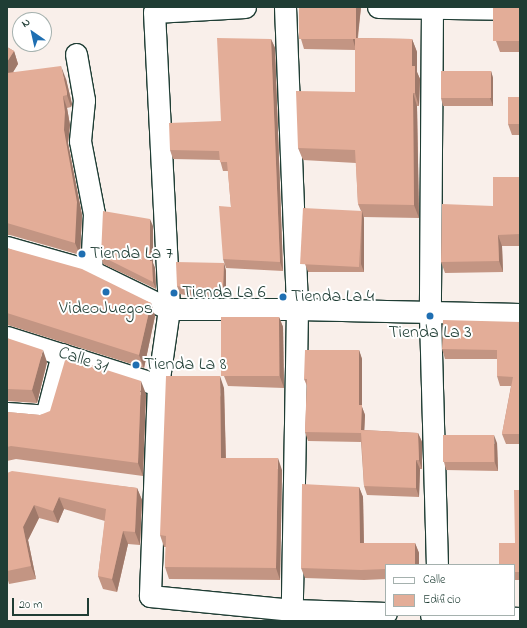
<!DOCTYPE html>
<style>
body{margin:0}
#map{position:relative;width:527px;height:628px;overflow:hidden;background:#f9efea;font-family:"Indie Flower",sans-serif}
div>[style]{position:absolute}
.roads{filter:drop-shadow(1px 0 #1f3d34) drop-shadow(-1px 0 #1f3d34) drop-shadow(0 1px #1f3d34) drop-shadow(0 -1px #1f3d34)}
.street>*{height:21px;margin:-10.5px;padding:0 10.5px;transform-origin:10.5px;border-radius:10.5px;background:#fff}
.wall>*{inset:0;background:#c39583}
.shaded-wall>*{inset:0;background:#9f796a}
.building>*{inset:0;background:#e3ad98;transform-origin:0 0}
.dots>*{width:11px;height:11px;translate:-50% -50%;box-sizing:border-box;border:2px solid #fff;border-radius:50%}
span{translate:-50% -50%;white-space:nowrap;text-align:center;line-height:1.15;-webkit-text-stroke:4px #fff;paint-order:stroke}
.poi-label{font-size:18px;color:#1f3d34}
.left{translate:0 -50%;text-align:left}
.street-label{font-size:18px;color:#1f3d34}
.frame{position:absolute;inset:0;border:8px solid #1f3d34;pointer-events:none}
.legend{position:absolute;left:385px;top:564px;width:130px;height:52px;box-sizing:border-box;background:#fff;border:1px solid #a5b1ae;margin:0;padding:5px 7px;list-style:none;font-size:12px;color:#1f3d34}
.legend li{display:flex;align-items:center;gap:8px;height:20px}
.legend b{width:20px;border:1px solid #a5b1ae}
.north{position:absolute;left:12px;top:12px;width:40px;height:40px;box-sizing:border-box;background:#fff;border:1px solid #a5b1ae;border-radius:50%;rotate:326deg;font-size:11px;font-weight:700;line-height:16px;text-align:center;color:#1f3d34}
.north::after{content:'';display:block;margin:auto;width:14px;height:18px;background:#1f6fb2;clip-path:polygon(50% 0,100% 100%,50% 72%,0 100%)}
.scale{position:absolute;left:12px;top:598px;width:77px;height:18px;box-sizing:border-box;border:2px solid #1f3d34;border-top:0;padding-left:5px;font-size:12px;line-height:14px;white-space:nowrap;color:#1f3d34;-webkit-text-stroke:3px #fff;paint-order:stroke}
</style>
<div id="map">
<div class="roads">
<div class="street">
<div style="left:245px;top:7px;width:91px;rotate:176.9deg"></div>
<div style="left:154px;top:12px;width:297px;rotate:87.1deg"></div>
<div style="left:169px;top:309px;width:77px;rotate:98.2deg"></div>
<div style="left:158px;top:385px;width:211px;rotate:92.2deg"></div>
<div style="left:150px;top:596px;width:143px;rotate:5.6deg"></div>
<div style="left:292px;top:610px;width:94px;rotate:1.8deg"></div>
<div style="left:285px;top:7px;width:302px;rotate:87.7deg"></div>
<div style="left:297px;top:309px;width:301px;rotate:91deg"></div>
<div style="left:378px;top:7px;width:142px;rotate:0.8deg"></div>
<div style="left:432px;top:7px;width:309px;rotate:90.4deg"></div>
<div style="left:430px;top:316px;width:249px;rotate:88.4deg"></div>
<div style="left:76px;top:54px;width:47px;rotate:80.1deg"></div>
<div style="left:84px;top:100px;width:41px;rotate:95.6deg"></div>
<div style="left:80px;top:141px;width:74px;rotate:79.1deg"></div>
<div style="left:94px;top:214px;width:57px;rotate:93deg"></div>
<div style="left:7px;top:247px;width:87px;rotate:15.9deg"></div>
<div style="left:91px;top:271px;width:87px;rotate:26deg"></div>
<div style="left:169px;top:309px;width:128px"></div>
<div style="left:297px;top:309px;width:223px;rotate:1.3deg"></div>
<div style="left:7px;top:337px;width:158px;rotate:17.6deg"></div>
<div style="left:7px;top:413px;width:39px;rotate:4deg"></div>
<div style="left:46px;top:416px;width:64px;rotate:-75.5deg"></div>
<div style="left:431px;top:615px;width:89px;rotate:1.9deg"></div>
</div>
</div>
<div class="wall">
<div style="clip-path:polygon(361px 7px,358px 38px,412px 39px,417px 52px,417px 72px,420px 79px,419px 106px,417px 106px,419px 218px,364px 217px,364px 272px,308px 272px,305px 264px,361px 211px,358px 204px,356px 163px,303px 160px,298px 148px,355px 92px,355px 50px,304px 49px,301px 39px)"></div>
<div style="clip-path:polygon(520px 8px,520px 52px,500px 52px,496px 41px)"></div>
<div style="clip-path:polygon(271px 39px,275px 48px,283px 271px,226px 268px,223px 259px,231px 207px,228px 171px,223px 171px,220px 160px,173px 159px,170px 150px,221px 121px)"></div>
<div style="clip-path:polygon(7px 47px,14px 51px,18px 64px,13px 72px,66px 79px,72px 104px,71px 107px,67px 108px,70px 125px,68px 143px,82px 215px,80px 255px,10px 235px,7px 235px)"></div>
<div style="clip-path:polygon(491px 71px,493px 78px,493px 106px,443px 106px,441px 98px)"></div>
<div style="clip-path:polygon(520px 97px,520px 135px,512px 135px,508px 124px)"></div>
<div style="clip-path:polygon(520px 177px,520px 246px,502px 246px,503px 272px,445px 273px,441px 262px)"></div>
<div style="clip-path:polygon(153px 226px,153px 263px,155px 268px,156px 289px,103px 264px,101px 256px)"></div>
<div style="clip-path:polygon(7px 248px,151px 303px,155px 316px,144px 368px,11px 326px,7px 325px)"></div>
<div style="clip-path:polygon(224px 263px,226px 271px,226px 297px,195px 297px,180px 294px,177px 286px)"></div>
<div style="clip-path:polygon(279px 317px,283px 327px,284px 388px,228px 386px,224px 376px)"></div>
<div style="clip-path:polygon(520px 322px,520px 444px,506px 444px,502px 434px,511px 386px,500px 386px,497px 376px,497px 359px,445px 359px,442px 349px)"></div>
<div style="clip-path:polygon(7px 338px,47px 362px,37px 403px,7px 401px)"></div>
<div style="clip-path:polygon(359px 350px,362px 359px,362px 407px,365px 415px,364px 430px,418px 433px,422px 442px,422px 469px,420px 469px,419px 497px,367px 495px,364px 486px,361px 442px,308px 441px,305px 432px,307px 386px,304px 379px)"></div>
<div style="clip-path:polygon(224px 388px,226px 458px,282px 470px,280px 580px,169px 579px,165px 567px,166px 547px,164px 547px,160px 535px)"></div>
<div style="clip-path:polygon(146px 394px,143px 476px,16px 459px,7px 461px,7px 412px,40px 415px)"></div>
<div style="clip-path:polygon(497px 443px,498px 471px,446px 470px,444px 462px)"></div>
<div style="clip-path:polygon(7px 473px,137px 488px,142px 500px,140px 545px,128px 544px,117px 592px,103px 589px,98px 576px,105px 521px,64px 509px,58px 523px,39px 518px,28px 540px,36px 579px,9px 584px,7px 577px)"></div>
<div style="clip-path:polygon(359px 487px,363px 497px,364px 543px,415px 543px,419px 553px,386px 565px,386px 579px,364px 580px,305px 578px,301px 568px)"></div>
<div style="clip-path:polygon(520px 490px,520px 580px,514px 580px,515px 543px)"></div>
</div>
<div class="shaded-wall">
<div style="clip-path:polygon(356px 7px,361px 7px,356px 50px,353px 40px)"></div>
<div style="clip-path:polygon(271px 39px,275px 48px,283px 271px,280px 262px)"></div>
<div style="clip-path:polygon(412px 39px,417px 52px,417px 72px,420px 79px,419px 106px,415px 93px,412px 66px)"></div>
<div style="clip-path:polygon(14px 51px,18px 64px,7px 82px,7px 62px)"></div>
<div style="clip-path:polygon(61px 66px,66px 79px,72px 104px,71px 107px,67px 95px)"></div>
<div style="clip-path:polygon(491px 71px,493px 78px,493px 106px,490px 98px)"></div>
<div style="clip-path:polygon(413px 93px,417px 106px,419px 218px,414px 205px)"></div>
<div style="clip-path:polygon(63px 96px,67px 108px,70px 125px,68px 143px,82px 215px,80px 255px,75px 243px,64px 130px)"></div>
<div style="clip-path:polygon(362px 211px,364px 219px,364px 272px,361px 264px)"></div>
<div style="clip-path:polygon(150px 219px,153px 226px,153px 263px,155px 268px,156px 289px,153px 282px,150px 261px)"></div>
<div style="clip-path:polygon(498px 235px,502px 246px,503px 272px,499px 261px)"></div>
<div style="clip-path:polygon(224px 263px,226px 271px,226px 297px,223px 289px)"></div>
<div style="clip-path:polygon(151px 303px,155px 316px,144px 368px,139px 355px)"></div>
<div style="clip-path:polygon(279px 317px,283px 327px,284px 388px,280px 377px)"></div>
<div style="clip-path:polygon(43px 350px,47px 362px,37px 403px,32px 390px)"></div>
<div style="clip-path:polygon(359px 350px,362px 359px,362px 407px,365px 415px,364px 439px,361px 430px,359px 405px)"></div>
<div style="clip-path:polygon(220px 376px,224px 388px,226px 470px,221px 458px)"></div>
<div style="clip-path:polygon(141px 381px,146px 394px,143px 476px,138px 463px)"></div>
<div style="clip-path:polygon(418px 433px,422px 442px,422px 469px,419px 460px)"></div>
<div style="clip-path:polygon(494px 435px,497px 443px,498px 471px,495px 463px)"></div>
<div style="clip-path:polygon(278px 458px,282px 470px,280px 580px,276px 568px)"></div>
<div style="clip-path:polygon(416px 460px,420px 469px,419px 497px,416px 488px)"></div>
<div style="clip-path:polygon(359px 487px,363px 497px,364px 554px,360px 543px)"></div>
<div style="clip-path:polygon(137px 488px,142px 500px,140px 545px,135px 532px)"></div>
<div style="clip-path:polygon(59px 497px,64px 509px,58px 523px,53px 511px)"></div>
<div style="clip-path:polygon(34px 505px,39px 518px,28px 540px,36px 579px,31px 566px,23px 527px)"></div>
<div style="clip-path:polygon(123px 531px,128px 544px,117px 592px,112px 579px)"></div>
<div style="clip-path:polygon(415px 543px,419px 553px,419px 565px,415px 565px)"></div>
</div>
<div class="building">
<div style="left:299px;top:7px;width:57px;height:32px"></div>
<div style="left:520px;top:8px;width:33px;height:27px;rotate:90deg"></div>
<div style="clip-path:polygon(217px 38px,271px 39px,280px 262px,223px 259px,219px 206px,231px 207px,227px 162px,220px 162px,219px 151px,170px 150px,169px 123px,221px 121px)"></div>
<div style="clip-path:polygon(355px 38px,412px 39px,412px 66px,415px 66px,415px 93px,413px 93px,414px 205px,358px 204px,355px 150px,298px 148px,296px 91px,355px 92px)"></div>
<div style="clip-path:polygon(7px 47px,14px 51px,7px 62px)"></div>
<div style="clip-path:polygon(61px 66px,67px 92px,67px 95px,63px 96px,65px 112px,64px 130px,77px 202px,75px 243px,7px 223px,7px 73px)"></div>
<div style="left:441px;top:71px;width:50px;height:27px"></div>
<div style="left:508px;top:97px;width:12px;height:27px"></div>
<div style="clip-path:polygon(493px 177px,520px 177px,520px 234px,498px 235px,499px 261px,441px 262px,442px 204px,493px 206px)"></div>
<div style="left:303px;top:208px;width:59px;height:56px;rotate:3deg"></div>
<div style="clip-path:polygon(103px 211px,150px 219px,150px 261px,152px 261px,153px 282px,101px 256px)"></div>
<div style="clip-path:polygon(7px 248px,82px 269px,151px 303px,139px 355px,7px 313px)"></div>
<div style="clip-path:polygon(176px 262px,224px 263px,223px 289px,193px 289px,177px 286px)"></div>
<div style="left:221px;top:317px;width:58px;height:59px"></div>
<div style="clip-path:polygon(443px 320px,520px 322px,520px 434px,502px 434px,513px 377px,497px 376px,497px 350px,442px 349px)"></div>
<div style="clip-path:polygon(7px 338px,43px 350px,32px 390px,7px 389px)"></div>
<div style="clip-path:polygon(305px 350px,359px 350px,359px 405px,362px 405px,361px 430px,418px 433px,419px 460px,416px 460px,416px 488px,364px 486px,361px 432px,361px 433px,305px 432px,307px 379px,304px 379px)"></div>
<div style="clip-path:polygon(66px 357px,141px 381px,138px 463px,11px 446px,7px 447px,7px 412px,40px 415px,50px 411px)"></div>
<div style="clip-path:polygon(166px 376px,220px 376px,221px 458px,278px 458px,276px 568px,165px 567px,166px 536px,160px 535px)"></div>
<div style="left:443px;top:435px;width:51px;height:27px"></div>
<div style="clip-path:polygon(12px 471px,137px 488px,135px 532px,123px 531px,112px 579px,98px 576px,106px 509px,59px 497px,53px 511px,34px 505px,23px 527px,31px 566px,7px 571px,7px 473px)"></div>
<div style="clip-path:polygon(302px 484px,359px 487px,360px 543px,415px 543px,415px 565px,386px 565px,386px 569px,361px 570px,301px 568px)"></div>
<div style="clip-path:polygon(514px 490px,520px 490px,520px 572px,514px 572px,514px 565px,499px 565px,499px 543px,515px 543px)"></div>
</div>
<div class="dots">
<div style="left:82px;top:254px;background:#1f6fb2"></div>
<div style="left:106px;top:292px;background:#1f6fb2"></div>
<div style="left:174px;top:293px;background:#1f6fb2"></div>
<div style="left:283px;top:297px;background:#1f6fb2"></div>
<div style="left:430px;top:316px;background:#1f6fb2"></div>
<div style="left:136px;top:365px;background:#1f6fb2"></div>
</div>
<div class="poi-label">
<span class="left" style="left:90px;top:254px">Tienda La 7</span>
<span class="left" style="left:182px;top:293px">Tienda La 6</span>
<span class="left" style="left:291px;top:297px">Tienda La 4</span>
<span style="left:106px;top:309px">VideoJuegos</span>
<span style="left:430px;top:333px">Tienda La 3</span>
<span class="left" style="left:144px;top:365px">Tienda La 8</span>
</div>
<div class="street-label">
<span style="left:83px;top:361px;rotate:18deg">Calle 31</span>
</div>
<div class="frame"></div>
<ul class="legend">
<li><b style="height:5px;background:#fff"></b>Calle</li>
<li><b style="height:11px;background:#e3ad98"></b>Edificio</li>
</ul>
<div class="north">N</div>
<div class="scale">20 m</div>
</div>
